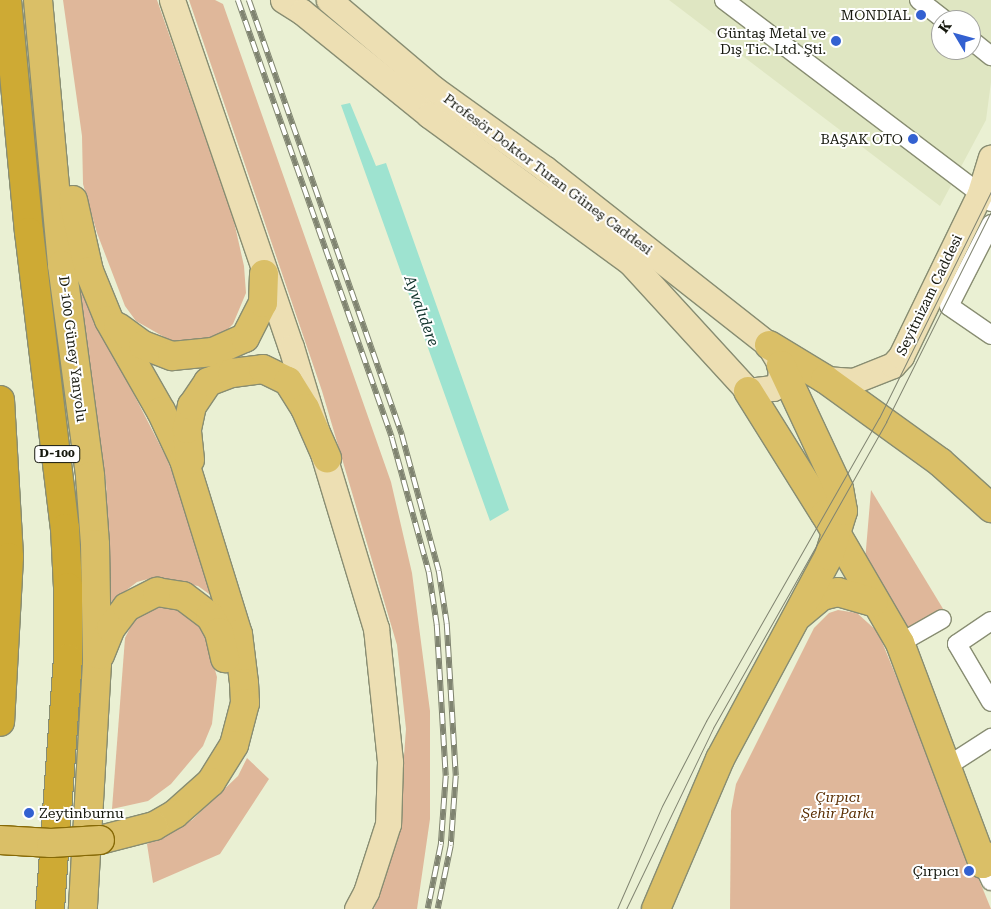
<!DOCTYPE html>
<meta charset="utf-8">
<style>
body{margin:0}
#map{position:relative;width:991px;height:909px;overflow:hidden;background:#eaf0d3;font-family:"Roboto Serif",serif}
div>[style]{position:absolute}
.built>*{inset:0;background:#dfe6c2}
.green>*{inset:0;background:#dfb79a}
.water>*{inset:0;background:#9ee3d0}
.roads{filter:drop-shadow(1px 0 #888d72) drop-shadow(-1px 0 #888d72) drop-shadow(0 1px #888d72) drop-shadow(0 -1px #888d72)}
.minor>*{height:18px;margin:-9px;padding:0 9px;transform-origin:9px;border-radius:9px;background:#fff}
.secondary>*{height:25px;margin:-12.5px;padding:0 12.5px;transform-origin:12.5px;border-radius:12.5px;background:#eddfb3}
.primary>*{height:28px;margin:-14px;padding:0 14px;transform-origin:14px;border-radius:14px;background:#dabf67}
.trunk>*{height:28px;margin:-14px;padding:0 14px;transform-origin:14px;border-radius:14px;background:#ceaa34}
.tram>*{height:1px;margin:-0.5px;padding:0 0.5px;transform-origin:0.5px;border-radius:0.5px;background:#808471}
.rail>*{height:5.5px;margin-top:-2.75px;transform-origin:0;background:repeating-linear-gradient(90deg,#fff 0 11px,#808471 0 22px);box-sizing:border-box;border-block:1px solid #808471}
.bridges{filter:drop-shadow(1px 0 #866906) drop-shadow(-1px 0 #866906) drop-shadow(0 1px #866906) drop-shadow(0 -1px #866906)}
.primary-bridge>*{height:28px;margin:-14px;padding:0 14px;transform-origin:14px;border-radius:14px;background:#dabf67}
.dots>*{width:14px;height:14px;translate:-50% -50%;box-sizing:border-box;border:2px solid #fff;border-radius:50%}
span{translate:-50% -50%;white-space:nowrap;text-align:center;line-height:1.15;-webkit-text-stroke:4px #fff;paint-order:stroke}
.shield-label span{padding:1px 4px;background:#fff;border:1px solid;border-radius:4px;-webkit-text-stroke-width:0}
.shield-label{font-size:12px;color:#16180e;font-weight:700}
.poi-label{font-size:14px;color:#16180e}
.right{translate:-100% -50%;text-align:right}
.left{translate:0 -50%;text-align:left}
.street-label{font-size:14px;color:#16180e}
.park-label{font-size:14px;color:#5a2d01;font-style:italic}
.water-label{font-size:15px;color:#0f3129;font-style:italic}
.north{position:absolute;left:931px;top:10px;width:50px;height:50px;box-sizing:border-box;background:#fff;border:1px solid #a2a39f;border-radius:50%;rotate:307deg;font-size:14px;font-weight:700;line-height:20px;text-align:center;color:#16180e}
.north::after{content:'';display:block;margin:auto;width:18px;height:22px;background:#3361d1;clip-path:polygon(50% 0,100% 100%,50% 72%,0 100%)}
</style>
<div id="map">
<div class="built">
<div style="clip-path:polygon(evenodd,669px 0,991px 0,991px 82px,986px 120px,940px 206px,669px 0,941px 20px,971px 20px,971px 50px,941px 50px,941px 20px)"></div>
</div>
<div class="green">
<div style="clip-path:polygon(63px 0,157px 0,233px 217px,244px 266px,246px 293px,233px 324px,223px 334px,196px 343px,173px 342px,136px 321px,125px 306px,97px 233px,83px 184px,82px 136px)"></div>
<div style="clip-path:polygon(189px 0,215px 0,223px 4px,391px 482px,412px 573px,430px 711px,430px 819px,417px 909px,374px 909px,400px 810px,406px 729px,397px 645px,322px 391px)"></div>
<div style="clip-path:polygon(80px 289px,167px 459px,199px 542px,216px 599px,198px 586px,152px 578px,137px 582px,111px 602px,106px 482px)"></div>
<div style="clip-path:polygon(871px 490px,945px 612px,903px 634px,864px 573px)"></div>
<div style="clip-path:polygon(167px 605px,188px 611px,205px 635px,217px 677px,212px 724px,203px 746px,171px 784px,148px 801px,112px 809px,125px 638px,136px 616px)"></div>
<div style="clip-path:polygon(838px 610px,857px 613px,878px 632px,991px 909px,730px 909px,731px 811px,736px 784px,814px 628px,829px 613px)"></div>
<div style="clip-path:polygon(247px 758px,269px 779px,220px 854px,153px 883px,147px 844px,192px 820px,238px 776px)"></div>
</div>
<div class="water">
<div style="clip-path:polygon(350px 103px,376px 166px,386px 163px,509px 510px,490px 521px,341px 105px)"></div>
</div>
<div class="roads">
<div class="minor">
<div style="left:724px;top:0;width:335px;rotate:37.1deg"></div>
<div style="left:919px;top:0;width:33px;rotate:38deg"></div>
<div style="left:971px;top:40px;width:26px;rotate:39deg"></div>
<div style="left:991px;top:224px;width:92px;rotate:117.1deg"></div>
<div style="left:949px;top:306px;width:51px;rotate:34.6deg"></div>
<div style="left:991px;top:621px;width:41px;rotate:145.9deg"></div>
<div style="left:957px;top:644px;width:67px;rotate:59.6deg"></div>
<div style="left:900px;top:643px;width:48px;rotate:-29.7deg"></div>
<div style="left:946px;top:767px;width:54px;rotate:-32.8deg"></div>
<div style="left:983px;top:864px;width:19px;rotate:65deg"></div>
</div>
<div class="secondary">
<div style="left:172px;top:0;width:367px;rotate:71.1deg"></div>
<div style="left:291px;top:347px;width:294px;rotate:73.2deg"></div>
<div style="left:376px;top:628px;width:135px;rotate:84deg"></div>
<div style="left:390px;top:762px;width:62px;rotate:91.8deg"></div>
<div style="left:388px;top:824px;width:71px;rotate:107.9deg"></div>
<div style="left:366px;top:892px;width:19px;rotate:118deg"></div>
<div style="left:283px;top:0;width:22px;rotate:32deg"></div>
<div style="left:302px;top:12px;width:164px;rotate:39deg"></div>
<div style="left:429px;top:115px;width:249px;rotate:36.2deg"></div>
<div style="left:630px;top:262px;width:175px;rotate:47.5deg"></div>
<div style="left:748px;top:391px;width:25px;rotate:-7deg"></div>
<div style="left:773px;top:388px;width:10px;rotate:-45deg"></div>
<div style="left:780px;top:381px;width:16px;rotate:-86deg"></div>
<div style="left:781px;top:365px;width:23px;rotate:-121deg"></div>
<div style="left:769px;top:345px;width:286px;rotate:-141.8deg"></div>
<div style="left:544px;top:168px;width:135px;rotate:-144.3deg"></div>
<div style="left:434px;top:89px;width:138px;rotate:-139.7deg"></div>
<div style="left:825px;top:379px;width:28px;rotate:4deg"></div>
<div style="left:853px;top:381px;width:43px;rotate:-21.8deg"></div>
<div style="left:893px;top:365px;width:12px;rotate:-48deg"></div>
<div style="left:901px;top:356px;width:181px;rotate:-64.1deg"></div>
<div style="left:980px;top:193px;width:37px;rotate:-73deg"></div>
</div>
<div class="primary">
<div style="left:38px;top:0;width:266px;rotate:84.8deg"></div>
<div style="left:62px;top:265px;width:213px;rotate:82.4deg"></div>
<div style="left:90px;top:476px;width:68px;rotate:85.8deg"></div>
<div style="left:95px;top:544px;width:119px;rotate:89deg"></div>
<div style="left:97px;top:663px;width:246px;rotate:93.3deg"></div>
<div style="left:73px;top:200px;width:73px;rotate:77.3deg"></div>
<div style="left:89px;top:271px;width:53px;rotate:67.8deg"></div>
<div style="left:109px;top:320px;width:105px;rotate:60.3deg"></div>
<div style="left:161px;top:411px;width:54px;rotate:64.9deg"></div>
<div style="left:184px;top:460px;width:182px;rotate:72.8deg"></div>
<div style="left:238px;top:634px;width:49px;rotate:83deg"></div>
<div style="left:244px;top:683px;width:20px;rotate:87deg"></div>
<div style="left:245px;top:703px;width:43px;rotate:104.7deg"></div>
<div style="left:234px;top:745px;width:44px;rotate:121.9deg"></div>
<div style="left:211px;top:782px;width:48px;rotate:138.4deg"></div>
<div style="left:175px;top:814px;width:24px;rotate:150deg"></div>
<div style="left:154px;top:826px;width:56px;rotate:165.5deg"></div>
<div style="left:118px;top:327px;width:31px;rotate:36deg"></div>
<div style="left:143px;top:345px;width:31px;rotate:21deg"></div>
<div style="left:172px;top:356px;width:41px;rotate:-5.6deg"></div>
<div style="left:213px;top:352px;width:35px;rotate:-24deg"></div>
<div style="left:245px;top:338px;width:39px;rotate:-63deg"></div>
<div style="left:263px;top:303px;width:29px;rotate:-88deg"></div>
<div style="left:769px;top:345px;width:66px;rotate:31.3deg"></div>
<div style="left:825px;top:379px;width:142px;rotate:35.8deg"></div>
<div style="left:940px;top:462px;width:69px;rotate:42deg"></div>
<div style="left:748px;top:391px;width:145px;rotate:58deg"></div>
<div style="left:825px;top:514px;width:149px;rotate:59.8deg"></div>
<div style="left:900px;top:643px;width:236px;rotate:69.4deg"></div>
<div style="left:983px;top:864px;width:11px;rotate:-41deg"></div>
<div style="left:190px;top:460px;width:31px;rotate:-96deg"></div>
<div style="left:187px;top:429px;width:24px;rotate:-78deg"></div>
<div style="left:192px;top:406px;width:29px;rotate:-56deg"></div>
<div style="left:208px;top:382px;width:26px;rotate:-21deg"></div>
<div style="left:232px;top:373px;width:31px;rotate:-7deg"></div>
<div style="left:263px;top:369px;width:28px;rotate:26deg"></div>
<div style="left:288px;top:381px;width:32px;rotate:58deg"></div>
<div style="left:305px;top:408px;width:55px;rotate:66.3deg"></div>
<div style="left:799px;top:615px;width:30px;rotate:-40deg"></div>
<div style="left:822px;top:596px;width:16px;rotate:-14deg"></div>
<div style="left:838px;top:592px;width:37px;rotate:16deg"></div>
<div style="left:100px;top:655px;width:29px;rotate:-68deg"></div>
<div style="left:111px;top:628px;width:26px;rotate:-53deg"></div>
<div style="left:127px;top:607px;width:34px;rotate:-27deg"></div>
<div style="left:157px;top:592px;width:26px;rotate:9deg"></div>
<div style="left:183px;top:596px;width:34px;rotate:37deg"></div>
<div style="left:210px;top:616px;width:18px;rotate:61deg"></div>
<div style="left:219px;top:632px;width:27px;rotate:77deg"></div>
<div style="left:656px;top:909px;width:163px;rotate:-66.9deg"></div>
<div style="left:720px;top:759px;width:230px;rotate:-61.8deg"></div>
<div style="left:829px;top:556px;width:47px;rotate:-72.7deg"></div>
<div style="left:843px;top:511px;width:22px;rotate:-100deg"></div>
<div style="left:839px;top:489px;width:137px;rotate:-115.1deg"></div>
</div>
<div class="trunk">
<div style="left:7px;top:0;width:233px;rotate:84.6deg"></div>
<div style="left:29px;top:232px;width:298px;rotate:83.1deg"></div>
<div style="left:65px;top:528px;width:59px;rotate:87.1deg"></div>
<div style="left:68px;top:587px;width:71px;rotate:90deg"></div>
<div style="left:68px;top:658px;width:252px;rotate:94.1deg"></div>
<div style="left:0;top:400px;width:157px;rotate:86.7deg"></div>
<div style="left:9px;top:557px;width:165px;rotate:93.1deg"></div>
</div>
</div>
<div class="tram">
<div style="left:617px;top:909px;width:112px;rotate:-66.4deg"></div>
<div style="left:662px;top:806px;width:96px;rotate:-62.6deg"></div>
<div style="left:706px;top:721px;width:349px;rotate:-60.3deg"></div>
<div style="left:879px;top:418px;width:253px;rotate:-63.7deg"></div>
<div style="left:626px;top:909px;width:201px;rotate:-64.3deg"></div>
<div style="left:713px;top:728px;width:352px;rotate:-60.5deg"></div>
<div style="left:886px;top:422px;width:236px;rotate:-63.5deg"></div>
</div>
<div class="rail">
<div style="left:238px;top:0;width:464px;rotate:70.6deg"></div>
<div style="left:392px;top:438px;width:139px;rotate:74.6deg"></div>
<div style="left:429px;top:572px;width:54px;rotate:81.4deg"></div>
<div style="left:437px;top:625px;width:151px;rotate:86.6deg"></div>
<div style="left:446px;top:776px;width:69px;rotate:94.1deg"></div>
<div style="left:441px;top:845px;width:65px;rotate:101.5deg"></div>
<div style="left:249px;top:0;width:461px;rotate:70.6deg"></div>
<div style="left:402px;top:435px;width:141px;rotate:74.8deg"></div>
<div style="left:439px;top:571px;width:54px;rotate:81.4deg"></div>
<div style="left:447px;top:624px;width:152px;rotate:86.6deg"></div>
<div style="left:456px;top:776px;width:70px;rotate:94.1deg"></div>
<div style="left:451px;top:846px;width:64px;rotate:101.7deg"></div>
</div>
<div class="bridges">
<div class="primary-bridge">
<div style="left:0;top:840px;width:51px;rotate:3.4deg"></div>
<div style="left:51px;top:843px;width:49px;rotate:-3.5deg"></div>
</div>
</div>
<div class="dots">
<div style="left:921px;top:15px;background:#3361d1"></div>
<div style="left:836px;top:41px;background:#3361d1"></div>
<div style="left:913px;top:139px;background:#3361d1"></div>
<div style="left:29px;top:813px;background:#3361d1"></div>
<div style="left:969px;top:871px;background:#3361d1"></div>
</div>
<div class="shield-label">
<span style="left:57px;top:454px">D-100</span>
</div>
<div class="poi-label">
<span class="right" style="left:911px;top:15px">MONDIAL</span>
<span class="right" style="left:826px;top:41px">Güntaş Metal ve<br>Dış Tic. Ltd. Şti.</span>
<span class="right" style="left:903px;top:139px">BAŞAK OTO</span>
<span class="left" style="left:39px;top:813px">Zeytinburnu</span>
<span class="right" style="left:959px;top:871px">Çırpıcı</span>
</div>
<div class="street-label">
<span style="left:548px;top:174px;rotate:37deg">Profesör Doktor Turan Güneş Caddesi</span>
<span style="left:929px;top:295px;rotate:-64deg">Seyitnizam Caddesi</span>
<span style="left:73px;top:349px;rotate:83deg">D-100 Güney Yanyolu</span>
</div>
<div class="park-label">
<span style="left:838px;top:805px">Çırpıcı<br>Şehir Parkı</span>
</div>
<div class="water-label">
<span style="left:421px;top:311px;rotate:70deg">Ayvalıdere</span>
</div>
<div class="north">K</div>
</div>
